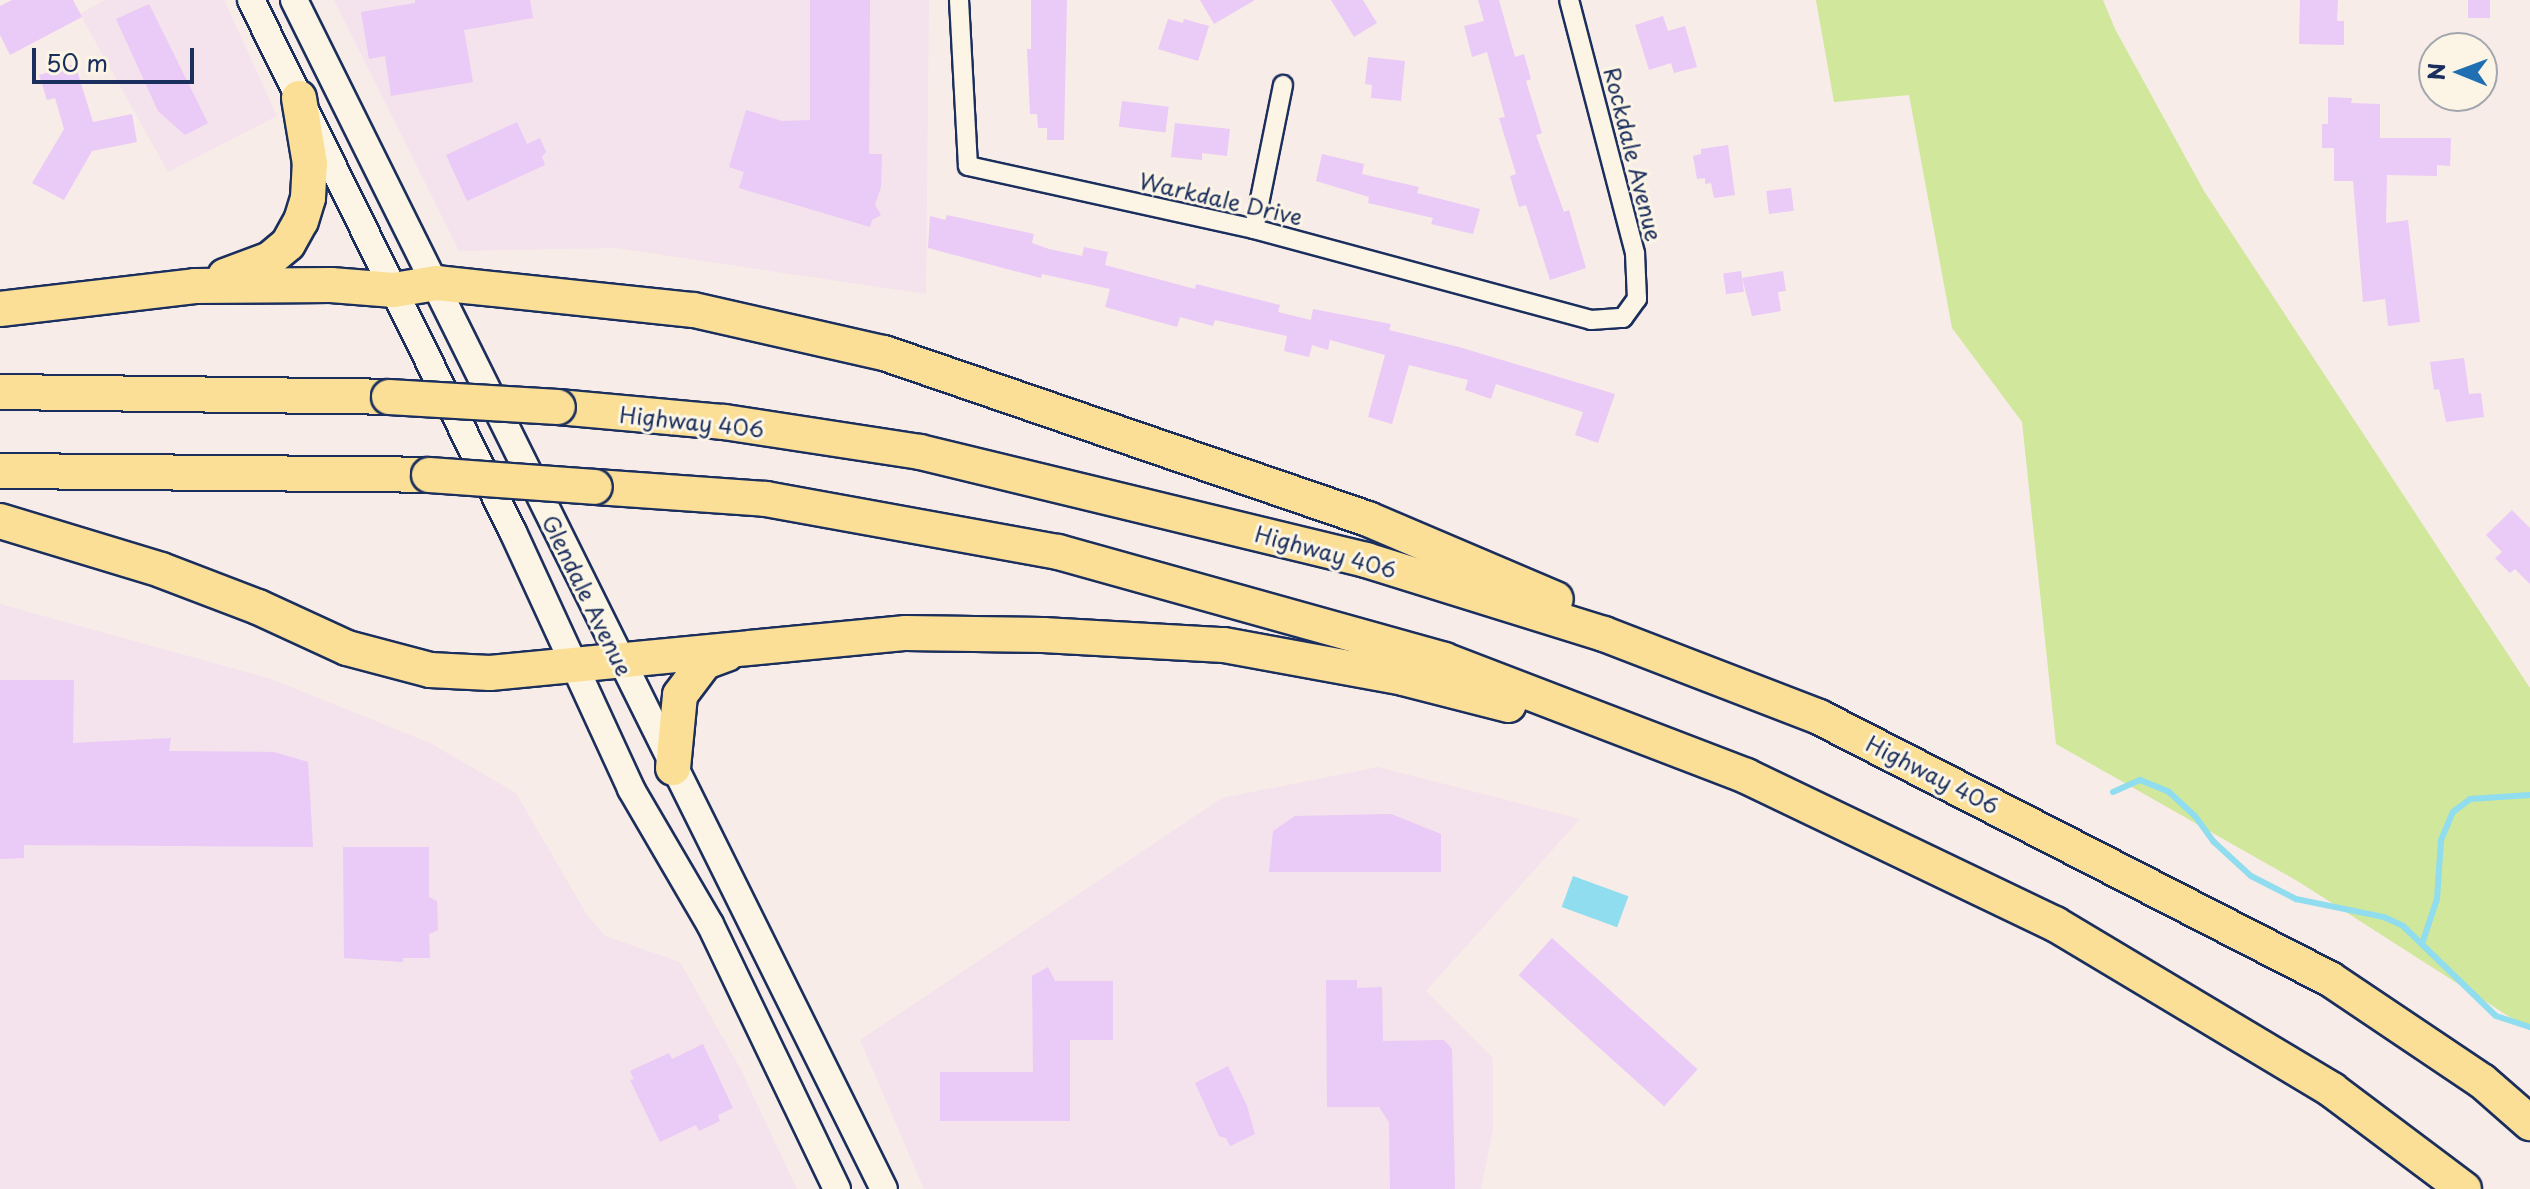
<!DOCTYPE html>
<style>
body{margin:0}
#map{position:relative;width:2530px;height:1189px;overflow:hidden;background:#f8ece8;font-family:"Playpen Sans",sans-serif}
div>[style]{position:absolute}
.built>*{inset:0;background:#f4e2ec}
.green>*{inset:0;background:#d0e79c}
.water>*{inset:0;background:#8fddee;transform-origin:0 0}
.stream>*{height:6px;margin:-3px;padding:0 3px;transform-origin:3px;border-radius:3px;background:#8fddee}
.building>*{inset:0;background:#eacaf6;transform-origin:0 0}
.roads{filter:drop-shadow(2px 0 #1b2f5e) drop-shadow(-2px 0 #1b2f5e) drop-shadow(0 2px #1b2f5e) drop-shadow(0 -2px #1b2f5e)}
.minor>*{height:18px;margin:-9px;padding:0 9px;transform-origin:9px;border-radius:9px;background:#fcf5e5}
.secondary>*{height:26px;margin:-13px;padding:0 13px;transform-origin:13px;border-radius:13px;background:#fcf5e5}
.motorway>*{height:34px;margin:-17px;padding:0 17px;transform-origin:17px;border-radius:17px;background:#fbdf96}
.bridges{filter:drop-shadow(2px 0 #1b2f5e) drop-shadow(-2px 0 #1b2f5e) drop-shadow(0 2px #1b2f5e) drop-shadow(0 -2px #1b2f5e)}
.motorway-bridge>*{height:34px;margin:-17px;padding:0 17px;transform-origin:17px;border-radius:17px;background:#fbdf96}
span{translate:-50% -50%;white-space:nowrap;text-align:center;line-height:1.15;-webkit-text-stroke:6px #fcf5e5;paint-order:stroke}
.street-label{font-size:22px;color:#1b2f5e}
.north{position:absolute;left:2418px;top:32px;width:80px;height:80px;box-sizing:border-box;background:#fcf5e5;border:2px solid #a2a6af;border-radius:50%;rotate:271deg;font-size:22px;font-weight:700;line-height:32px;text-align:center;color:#1b2f5e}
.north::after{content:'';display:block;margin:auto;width:28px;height:36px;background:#1f6fb2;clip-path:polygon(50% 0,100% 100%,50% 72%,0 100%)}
.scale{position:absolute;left:32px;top:48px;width:162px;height:36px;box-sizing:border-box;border:4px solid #1b2f5e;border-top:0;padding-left:10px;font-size:24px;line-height:28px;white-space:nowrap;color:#1b2f5e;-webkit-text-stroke:6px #fcf5e5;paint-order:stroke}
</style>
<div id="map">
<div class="built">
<div style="clip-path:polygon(105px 0,224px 0,277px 116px,168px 172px,80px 14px)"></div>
<div style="clip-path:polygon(334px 0,929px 0,926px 294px,616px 248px,459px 251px)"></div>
<div style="clip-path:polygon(0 604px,271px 679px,430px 743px,516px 793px,587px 915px,605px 936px,680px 962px,741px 1070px,797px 1189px,0 1189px)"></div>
<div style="clip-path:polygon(1378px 767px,1580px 819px,1426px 991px,1493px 1058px,1493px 1130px,1481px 1189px,924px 1189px,860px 1040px,1222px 798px)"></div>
</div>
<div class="green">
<div style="clip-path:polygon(1816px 0,2103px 0,2115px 29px,2204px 191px,2530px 688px,2530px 1030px,2299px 882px,2056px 744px,2022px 422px,1952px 328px,1909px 95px,1834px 102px)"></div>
</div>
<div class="water">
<div style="left:1573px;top:876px;width:59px;height:33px;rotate:20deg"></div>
</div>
<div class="stream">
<div style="left:2113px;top:792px;width:30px;rotate:-24deg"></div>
<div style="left:2140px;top:780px;width:31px;rotate:22deg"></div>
<div style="left:2169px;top:792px;width:35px;rotate:43deg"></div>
<div style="left:2195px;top:816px;width:32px;rotate:54deg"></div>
<div style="left:2214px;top:842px;width:50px;rotate:42.6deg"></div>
<div style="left:2251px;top:876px;width:51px;rotate:27.1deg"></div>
<div style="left:2296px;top:899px;width:90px;rotate:11.6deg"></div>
<div style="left:2384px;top:917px;width:21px;rotate:25deg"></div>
<div style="left:2403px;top:926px;width:129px;rotate:44.1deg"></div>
<div style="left:2496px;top:1016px;width:36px;rotate:18deg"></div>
<div style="left:2422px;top:944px;width:47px;rotate:-71.6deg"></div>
<div style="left:2437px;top:899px;width:59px;rotate:-86.1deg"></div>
<div style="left:2441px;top:840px;width:30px;rotate:-67deg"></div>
<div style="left:2453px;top:812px;width:21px;rotate:-37deg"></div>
<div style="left:2470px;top:799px;width:60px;rotate:-3.8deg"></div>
</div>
<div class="building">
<div style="clip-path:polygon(12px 0,73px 0,82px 17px,10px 55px,0 35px,0 6px)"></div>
<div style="clip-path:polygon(415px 0,530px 0,533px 18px,464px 30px,473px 82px,391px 96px,385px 56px,369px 59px,361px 12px,415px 3px)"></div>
<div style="clip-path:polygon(810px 0,870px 0,869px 154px,882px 154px,881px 187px,875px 205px,881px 215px,872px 220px,870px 227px,739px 188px,744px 172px,729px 167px,746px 110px,782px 121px,810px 120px)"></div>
<div style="clip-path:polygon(1031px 0,1067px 0,1064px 140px,1047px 140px,1047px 128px,1038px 128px,1037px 114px,1030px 114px,1027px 49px,1031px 49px)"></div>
<div style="clip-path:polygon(1200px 0,1255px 0,1214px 24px)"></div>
<div style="clip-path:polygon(1331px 0,1363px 0,1377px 23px,1354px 37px)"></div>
<div style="clip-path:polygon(1478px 0,1499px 0,1515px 57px,1524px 54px,1531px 79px,1526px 81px,1542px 133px,1536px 135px,1564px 212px,1569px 210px,1586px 268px,1550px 280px,1526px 205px,1519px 207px,1510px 176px,1516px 174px,1499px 118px,1505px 117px,1487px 52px,1472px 57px,1464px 26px,1484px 21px)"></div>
<div style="clip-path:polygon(2300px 0,2338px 0,2337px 21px,2344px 21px,2344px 45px,2299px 44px)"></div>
<div style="left:2468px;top:0;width:22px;height:18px"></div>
<div style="clip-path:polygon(149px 4px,208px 123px,185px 135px,158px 111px,116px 19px)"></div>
<div style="clip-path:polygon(1663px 16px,1668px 31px,1685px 26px,1697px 67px,1674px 73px,1671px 63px,1649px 70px,1635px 25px)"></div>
<div style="clip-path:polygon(1168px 19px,1183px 23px,1184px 19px,1209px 26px,1198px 61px,1158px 49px)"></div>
<div style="clip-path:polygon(1368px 57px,1405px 61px,1401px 101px,1371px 98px,1372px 85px,1365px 84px)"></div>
<div style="clip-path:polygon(75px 64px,93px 122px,132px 114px,137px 142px,92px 151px,64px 200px,32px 183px,64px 129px,55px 98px,47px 100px,39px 75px)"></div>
<div style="clip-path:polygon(2328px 97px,2352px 98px,2351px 103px,2380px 104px,2380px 138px,2451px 138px,2450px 166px,2437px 165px,2437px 176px,2387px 175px,2386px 223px,2408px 220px,2420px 322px,2388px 326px,2385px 299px,2363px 302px,2353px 181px,2334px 181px,2334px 148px,2322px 148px,2322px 124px,2328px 124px)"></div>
<div style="left:1122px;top:101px;width:47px;height:26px;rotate:7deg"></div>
<div style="clip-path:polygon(517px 122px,527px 144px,540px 138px,546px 152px,542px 157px,545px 165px,467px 201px,446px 155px)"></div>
<div style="clip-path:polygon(1175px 123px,1230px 129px,1227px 156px,1202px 153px,1202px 160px,1171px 157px)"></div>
<div style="clip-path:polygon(1728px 145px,1735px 195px,1714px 198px,1711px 183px,1705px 184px,1705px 178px,1697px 179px,1693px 156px,1701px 154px,1701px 149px)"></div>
<div style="clip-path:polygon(1322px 154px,1364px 164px,1362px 174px,1419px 187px,1417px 193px,1480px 209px,1473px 234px,1431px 224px,1433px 218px,1368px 203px,1369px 197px,1316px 181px)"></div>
<div style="left:1791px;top:188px;width:23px;height:25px;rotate:83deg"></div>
<div style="clip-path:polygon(947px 215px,1034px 234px,1032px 243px,1049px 249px,1082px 256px,1084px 247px,1108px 252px,1105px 265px,1195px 289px,1196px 284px,1280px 305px,1278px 312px,1311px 320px,1313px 309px,1391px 324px,1389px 330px,1459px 347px,1615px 394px,1598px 443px,1575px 435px,1583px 412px,1496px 384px,1491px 399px,1465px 390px,1468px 380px,1409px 365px,1392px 424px,1368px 417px,1385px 355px,1330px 340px,1328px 350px,1312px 345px,1309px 357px,1284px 351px,1287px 336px,1215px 320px,1213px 326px,1180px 317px,1177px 327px,1105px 307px,1110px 289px,1042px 274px,1041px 278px,928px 248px,930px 216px,945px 220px)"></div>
<div style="left:1741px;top:271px;width:21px;height:18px;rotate:82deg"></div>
<div style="clip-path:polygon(1783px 271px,1786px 291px,1778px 292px,1781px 311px,1752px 316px,1742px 278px)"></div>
<div style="clip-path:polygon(2464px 358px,2469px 394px,2481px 393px,2484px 417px,2446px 422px,2439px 389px,2434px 390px,2430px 362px)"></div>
<div style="clip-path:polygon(2512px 510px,2530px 528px,2530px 584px,2515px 569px,2510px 573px,2495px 558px,2502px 552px,2486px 535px)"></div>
<div style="clip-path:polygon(0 680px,74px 680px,73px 743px,171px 738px,169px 751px,274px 752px,308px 762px,313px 847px,24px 845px,24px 858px,0 859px)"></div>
<div style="clip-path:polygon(1391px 814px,1441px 834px,1441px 872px,1269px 872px,1273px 831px,1295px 816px)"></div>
<div style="clip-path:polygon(343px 847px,429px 847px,429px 897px,437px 901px,438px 930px,429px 934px,430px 958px,403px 958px,403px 962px,344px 958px)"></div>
<div style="left:1552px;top:938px;width:196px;height:50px;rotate:42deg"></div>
<div style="clip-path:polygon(1048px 967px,1055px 981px,1113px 981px,1113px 1040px,1070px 1040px,1070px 1121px,940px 1121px,940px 1072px,1033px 1072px,1032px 976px)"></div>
<div style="clip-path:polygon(1326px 980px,1357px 980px,1357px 988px,1382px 987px,1383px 1041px,1444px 1040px,1452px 1049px,1455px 1189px,1390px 1189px,1389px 1122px,1379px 1107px,1327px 1107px)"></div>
<div style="clip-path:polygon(703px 1044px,733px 1108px,718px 1115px,720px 1121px,699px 1131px,696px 1125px,660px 1142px,630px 1080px,634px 1079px,630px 1071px,669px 1053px,672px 1059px)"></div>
<div style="clip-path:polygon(1228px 1066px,1247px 1106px,1255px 1134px,1230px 1146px,1226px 1138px,1219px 1136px,1195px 1083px)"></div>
</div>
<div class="roads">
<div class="minor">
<div style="left:959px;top:0;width:166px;rotate:86.9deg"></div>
<div style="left:968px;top:166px;width:293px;rotate:12.4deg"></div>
<div style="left:1254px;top:229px;width:349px;rotate:15.1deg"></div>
<div style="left:1591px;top:320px;width:32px;rotate:-4deg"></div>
<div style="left:1623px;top:318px;width:24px;rotate:-54deg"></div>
<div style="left:1637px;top:299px;width:46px;rotate:-92.5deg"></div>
<div style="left:1635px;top:253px;width:261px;rotate:-104.6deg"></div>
<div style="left:1254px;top:229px;width:147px;rotate:-78.6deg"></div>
</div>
<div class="secondary">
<div style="left:251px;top:0;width:593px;rotate:63.78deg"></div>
<div style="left:513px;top:532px;width:283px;rotate:65.3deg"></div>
<div style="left:631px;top:789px;width:156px;rotate:59.7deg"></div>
<div style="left:710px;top:924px;width:294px;rotate:64.4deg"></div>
<div style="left:294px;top:0;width:1327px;rotate:63.61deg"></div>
</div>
<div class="motorway">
<div style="left:225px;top:276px;width:48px;rotate:-20.7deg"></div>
<div style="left:270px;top:259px;width:23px;rotate:-40deg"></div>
<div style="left:288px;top:244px;width:26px;rotate:-61deg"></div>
<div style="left:301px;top:221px;width:24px;rotate:-73deg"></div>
<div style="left:308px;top:198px;width:34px;rotate:-87deg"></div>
<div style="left:310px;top:164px;width:67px;rotate:-99.5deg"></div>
<div style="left:0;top:309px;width:196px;rotate:-6.7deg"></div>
<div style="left:195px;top:286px;width:136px;rotate:-0.4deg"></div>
<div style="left:331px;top:285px;width:63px;rotate:4.5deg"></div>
<div style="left:394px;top:290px;width:43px;rotate:-9.5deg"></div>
<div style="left:436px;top:283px;width:259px;rotate:6deg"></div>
<div style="left:694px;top:310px;width:195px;rotate:12.8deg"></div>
<div style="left:884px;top:353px;width:512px;rotate:18.93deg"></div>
<div style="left:1368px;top:519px;width:204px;rotate:23.1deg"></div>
<div style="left:0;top:392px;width:389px;rotate:0.7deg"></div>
<div style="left:558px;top:407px;width:167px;rotate:5.2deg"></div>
<div style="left:724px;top:422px;width:198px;rotate:8.7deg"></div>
<div style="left:920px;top:452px;width:459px;rotate:13.6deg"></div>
<div style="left:1366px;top:560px;width:249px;rotate:17.3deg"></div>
<div style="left:1604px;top:634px;width:230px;rotate:21.1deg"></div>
<div style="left:1819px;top:717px;width:574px;rotate:27.15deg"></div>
<div style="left:2330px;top:979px;width:183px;rotate:33.9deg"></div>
<div style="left:2482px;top:1081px;width:64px;rotate:41.2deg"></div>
<div style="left:0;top:471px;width:429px;rotate:0.5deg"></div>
<div style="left:595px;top:487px;width:171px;rotate:4deg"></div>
<div style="left:766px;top:499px;width:297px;rotate:10.3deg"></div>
<div style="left:1058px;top:552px;width:401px;rotate:15.6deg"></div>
<div style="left:1444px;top:660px;width:324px;rotate:21deg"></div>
<div style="left:1746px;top:776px;width:343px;rotate:25.6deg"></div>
<div style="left:2055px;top:924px;width:323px;rotate:30.9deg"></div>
<div style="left:2332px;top:1090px;width:165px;rotate:36.9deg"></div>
<div style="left:0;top:521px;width:168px;rotate:16.9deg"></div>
<div style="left:161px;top:570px;width:104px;rotate:20.9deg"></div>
<div style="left:258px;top:607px;width:98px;rotate:24.7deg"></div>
<div style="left:347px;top:648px;width:86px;rotate:14.8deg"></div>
<div style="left:430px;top:670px;width:60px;rotate:2.9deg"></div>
<div style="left:490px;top:673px;width:418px;rotate:-5.5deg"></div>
<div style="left:906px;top:633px;width:137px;rotate:0.8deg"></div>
<div style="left:1043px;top:635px;width:181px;rotate:3.2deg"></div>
<div style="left:1224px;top:645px;width:182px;rotate:10.4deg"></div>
<div style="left:1403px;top:678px;width:109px;rotate:14.3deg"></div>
<div style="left:673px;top:768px;width:73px;rotate:-84.5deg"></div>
<div style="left:680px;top:695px;width:41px;rotate:-52.9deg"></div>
<div style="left:705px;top:662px;width:23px;rotate:-20deg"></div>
</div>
</div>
<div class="bridges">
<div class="motorway-bridge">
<div style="left:389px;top:397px;width:169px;rotate:3.4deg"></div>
<div style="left:429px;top:475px;width:166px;rotate:4.1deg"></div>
</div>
</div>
<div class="street-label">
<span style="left:1634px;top:154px;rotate:76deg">Rockdale Avenue</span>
<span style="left:1221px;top:198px;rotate:13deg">Warkdale Drive</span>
<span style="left:692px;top:421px;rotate:6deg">Highway 406</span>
<span style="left:1326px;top:551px;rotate:15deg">Highway 406</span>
<span style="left:588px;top:595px;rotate:64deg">Glendale Avenue</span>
<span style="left:1933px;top:774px;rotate:27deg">Highway 406</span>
</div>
<div class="north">N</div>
<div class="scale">50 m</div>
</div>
